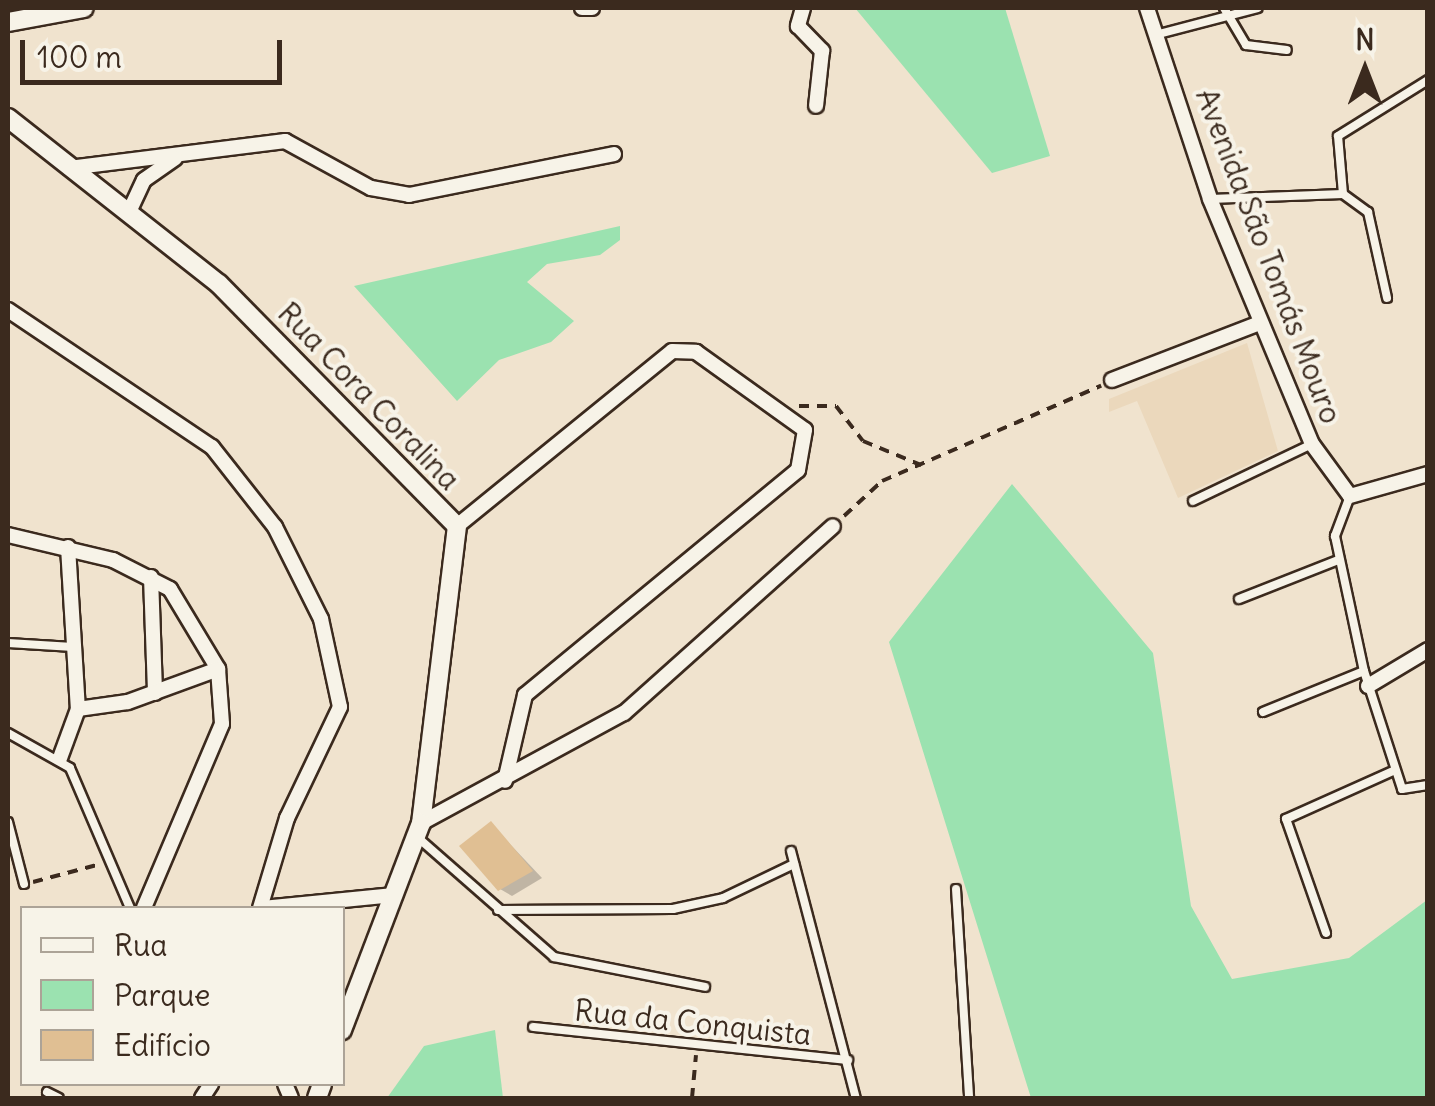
<!DOCTYPE html>
<meta charset="utf-8">
<style>
body{margin:0}
#map{position:relative;width:1435px;height:1106px;overflow:hidden;background:#f0e3ce;font-family:Delius,sans-serif}
div>[style]{position:absolute}
.built>*{inset:0;background:#ebd8bc}
.green>*{inset:0;background:#9be2b0}
.shadow>*{inset:0;background:#0003}
.building>*{inset:0;background:#e0bf93}
.path>*{height:4px;margin-top:-2px;transform-origin:0;background:repeating-linear-gradient(90deg,#3b2a1e 0 10px,transparent 0 18px)}
.roads{filter:drop-shadow(2px 0 #3b2a1e) drop-shadow(-2px 0 #3b2a1e) drop-shadow(0 2px #3b2a1e) drop-shadow(0 -2px #3b2a1e)}
.service>*{height:8px;margin:-4px;padding:0 4px;transform-origin:4px;border-radius:4px;background:#f7f3e8}
.minor>*{height:14px;margin:-7px;padding:0 7px;transform-origin:7px;border-radius:7px;background:#f7f3e8}
.tertiary>*{height:18px;margin:-9px;padding:0 9px;transform-origin:9px;border-radius:9px;background:#f7f3e8}
span{translate:-50% -50%;white-space:nowrap;text-align:center;line-height:1.15;-webkit-text-stroke:8px #f7f3e8;paint-order:stroke}
.street-label{font-size:30px;color:#3b2a1e}
.frame{position:absolute;inset:0;border:10px solid #3b2a1e;pointer-events:none}
.legend{position:absolute;left:20px;top:906px;width:325px;height:180px;box-sizing:border-box;background:#f7f3e8;border:2px solid #aca397;margin:0;padding:12px 18px;list-style:none;font-size:30px;color:#3b2a1e}
.legend li{display:flex;align-items:center;gap:20px;height:50px}
.legend b{width:50px;border:2px solid #aca397}
.north{position:absolute;left:1315px;top:20px;width:100px;height:100px;-webkit-text-stroke:8px #f7f3e8;paint-order:stroke;rotate:0deg;font-size:28px;font-weight:700;line-height:40px;text-align:center;color:#3b2a1e}
.north::after{content:'';display:block;margin:auto;width:35px;height:45px;background:#3b2a1e;clip-path:polygon(50% 0,100% 100%,50% 72%,0 100%)}
.scale{position:absolute;left:20px;top:40px;width:262px;height:45px;box-sizing:border-box;border:5px solid #3b2a1e;border-top:0;padding-left:12px;font-size:30px;line-height:35px;white-space:nowrap;color:#3b2a1e;-webkit-text-stroke:8px #f7f3e8;paint-order:stroke}
</style>
<div id="map">
<div class="built">
<div style="clip-path:polygon(1247px 343px,1278px 451px,1178px 498px,1137px 401px,1109px 412px,1109px 399px)"></div>
</div>
<div class="green">
<div style="clip-path:polygon(855px 8px,1005px 8px,1050px 156px,992px 173px)"></div>
<div style="clip-path:polygon(620px 226px,620px 240px,600px 255px,547px 264px,527px 282px,574px 321px,551px 342px,499px 360px,457px 401px,354px 286px)"></div>
<div style="clip-path:polygon(1012px 484px,1153px 653px,1191px 906px,1232px 979px,1349px 958px,1427px 900px,1427px 1098px,1031px 1098px,889px 642px)"></div>
<div style="clip-path:polygon(495px 1030px,503px 1098px,387px 1098px,424px 1046px)"></div>
</div>
<div class="shadow">
<div style="clip-path:polygon(491px 824px,542px 878px,512px 896px,500px 889px)"></div>
</div>
<div class="building">
<div style="clip-path:polygon(491px 821px,533px 871px,498px 891px,459px 846px)"></div>
</div>
<div class="path">
<div style="left:799px;top:406px;width:37px"></div>
<div style="left:836px;top:406px;width:44px;rotate:52.4deg"></div>
<div style="left:863px;top:441px;width:63px;rotate:22.5deg"></div>
<div style="left:844px;top:516px;width:52px;rotate:-42.6deg"></div>
<div style="left:882px;top:481px;width:239px;rotate:-23.5deg"></div>
<div style="left:33px;top:882px;width:66px;rotate:-14.9deg"></div>
<div style="left:692px;top:1098px;width:43px;rotate:-84.7deg"></div>
</div>
<div class="roads">
<div class="service">
<div style="left:1224px;top:8px;width:43px;rotate:59.3deg"></div>
<div style="left:1246px;top:45px;width:41px;rotate:7deg"></div>
<div style="left:1155px;top:35px;width:106px;rotate:-14.7deg"></div>
<div style="left:1343px;top:194px;width:31px;rotate:36deg"></div>
<div style="left:1368px;top:212px;width:88px;rotate:77.5deg"></div>
<div style="left:1210px;top:199px;width:133px;rotate:-2.2deg"></div>
<div style="left:1343px;top:194px;width:58px;rotate:-94.9deg"></div>
<div style="left:1338px;top:136px;width:106px;rotate:-31.9deg"></div>
<div style="left:1350px;top:496px;width:43px;rotate:110.6deg"></div>
<div style="left:1335px;top:536px;width:138px;rotate:77.9deg"></div>
<div style="left:1364px;top:671px;width:124px;rotate:72.1deg"></div>
<div style="left:1402px;top:789px;width:26px;rotate:-9deg"></div>
<div style="left:1193px;top:501px;width:132px;rotate:-25.6deg"></div>
<div style="left:1239px;top:599px;width:106px;rotate:-21.5deg"></div>
<div style="left:8px;top:643px;width:65px;rotate:3.5deg"></div>
<div style="left:1263px;top:712px;width:109px;rotate:-22.1deg"></div>
<div style="left:8px;top:733px;width:71px;rotate:29.4deg"></div>
<div style="left:70px;top:768px;width:152px;rotate:66.8deg"></div>
<div style="left:8px;top:822px;width:64px;rotate:75.5deg"></div>
<div style="left:417px;top:837px;width:182px;rotate:41.2deg"></div>
<div style="left:554px;top:957px;width:154px;rotate:11.2deg"></div>
<div style="left:791px;top:851px;width:255px;rotate:75.3deg"></div>
<div style="left:956px;top:889px;width:209px;rotate:86.4deg"></div>
<div style="left:498px;top:910px;width:175px;rotate:-0.3deg"></div>
<div style="left:673px;top:909px;width:51px;rotate:-12.4deg"></div>
<div style="left:723px;top:898px;width:79px;rotate:-25.6deg"></div>
<div style="left:1326px;top:933px;width:121px;rotate:-109.3deg"></div>
<div style="left:1286px;top:819px;width:117px;rotate:-24.2deg"></div>
<div style="left:533px;top:1027px;width:317px;rotate:6deg"></div>
<div style="left:47px;top:1092px;width:13px;rotate:27deg"></div>
</div>
<div class="minor">
<div style="left:582px;top:8px;width:10px"></div>
<div style="left:803px;top:8px;width:19px;rotate:106deg"></div>
<div style="left:798px;top:26px;width:35px;rotate:46deg"></div>
<div style="left:822px;top:51px;width:55px;rotate:96.2deg"></div>
<div style="left:1147px;top:8px;width:201px;rotate:71.7deg"></div>
<div style="left:1210px;top:199px;width:265px;rotate:67.4deg"></div>
<div style="left:1312px;top:444px;width:64px;rotate:53.8deg"></div>
<div style="left:1350px;top:496px;width:81px;rotate:-15.8deg"></div>
<div style="left:69px;top:168px;width:218px;rotate:-7.1deg"></div>
<div style="left:285px;top:141px;width:98px;rotate:28.7deg"></div>
<div style="left:371px;top:188px;width:39px;rotate:10deg"></div>
<div style="left:409px;top:195px;width:209px;rotate:-11.3deg"></div>
<div style="left:129px;top:212px;width:35px;rotate:-65deg"></div>
<div style="left:144px;top:180px;width:38px;rotate:-35deg"></div>
<div style="left:8px;top:310px;width:246px;rotate:33.9deg"></div>
<div style="left:212px;top:447px;width:102px;rotate:51.8deg"></div>
<div style="left:275px;top:527px;width:103px;rotate:63.4deg"></div>
<div style="left:321px;top:619px;width:90px;rotate:77.8deg"></div>
<div style="left:340px;top:707px;width:123px;rotate:115.5deg"></div>
<div style="left:287px;top:818px;width:94px;rotate:106.7deg"></div>
<div style="left:1112px;top:380px;width:159px;rotate:-21.1deg"></div>
<div style="left:457px;top:526px;width:277px;rotate:-39.1deg"></div>
<div style="left:672px;top:351px;width:24px;rotate:2deg"></div>
<div style="left:696px;top:352px;width:134px;rotate:35.6deg"></div>
<div style="left:805px;top:430px;width:41px;rotate:99.9deg"></div>
<div style="left:798px;top:470px;width:354px;rotate:140.5deg"></div>
<div style="left:525px;top:695px;width:88px;rotate:103.1deg"></div>
<div style="left:8px;top:535px;width:108px;rotate:13.4deg"></div>
<div style="left:113px;top:560px;width:64px;rotate:27deg"></div>
<div style="left:170px;top:589px;width:93px;rotate:59deg"></div>
<div style="left:218px;top:669px;width:55px;rotate:85.8deg"></div>
<div style="left:222px;top:724px;width:200px;rotate:113deg"></div>
<div style="left:68px;top:547px;width:162px;rotate:86.5deg"></div>
<div style="left:151px;top:577px;width:116px;rotate:88deg"></div>
<div style="left:1368px;top:686px;width:70px;rotate:-31deg"></div>
<div style="left:60px;top:758px;width:52px;rotate:-69.8deg"></div>
<div style="left:78px;top:709px;width:50px;rotate:-8deg"></div>
<div style="left:128px;top:702px;width:96px;rotate:-20.1deg"></div>
<div style="left:421px;top:823px;width:231px;rotate:-28.5deg"></div>
<div style="left:624px;top:713px;width:280px;rotate:-41.8deg"></div>
<div style="left:262px;top:908px;width:133px;rotate:-5.6deg"></div>
<div style="left:285px;top:1084px;width:15px;rotate:67deg"></div>
<div style="left:202px;top:1098px;width:17px;rotate:-57deg"></div>
</div>
<div class="tertiary">
<div style="left:8px;top:22px;width:77px;rotate:-10.4deg"></div>
<div style="left:8px;top:118px;width:268px;rotate:38.2deg"></div>
<div style="left:219px;top:284px;width:339px;rotate:45.5deg"></div>
<div style="left:457px;top:526px;width:299px;rotate:96.9deg"></div>
<div style="left:421px;top:823px;width:222px;rotate:110.9deg"></div>
<div style="left:317px;top:1098px;width:15px;rotate:-70deg"></div>
</div>
</div>
<div class="street-label">
<span style="left:1269px;top:256px;rotate:69deg">Avenida São Tomás Mouro</span>
<span style="left:369px;top:396px;rotate:46deg">Rua Cora Coralina</span>
<span style="left:693px;top:1022px;rotate:6deg">Rua da Conquista</span>
</div>
<div class="frame"></div>
<ul class="legend">
<li><b style="height:12px;background:#f7f3e8"></b>Rua</li>
<li><b style="height:28px;background:#9be2b0"></b>Parque</li>
<li><b style="height:28px;background:#e0bf93"></b>Edifício</li>
</ul>
<div class="north">N</div>
<div class="scale">100 m</div>
</div>
